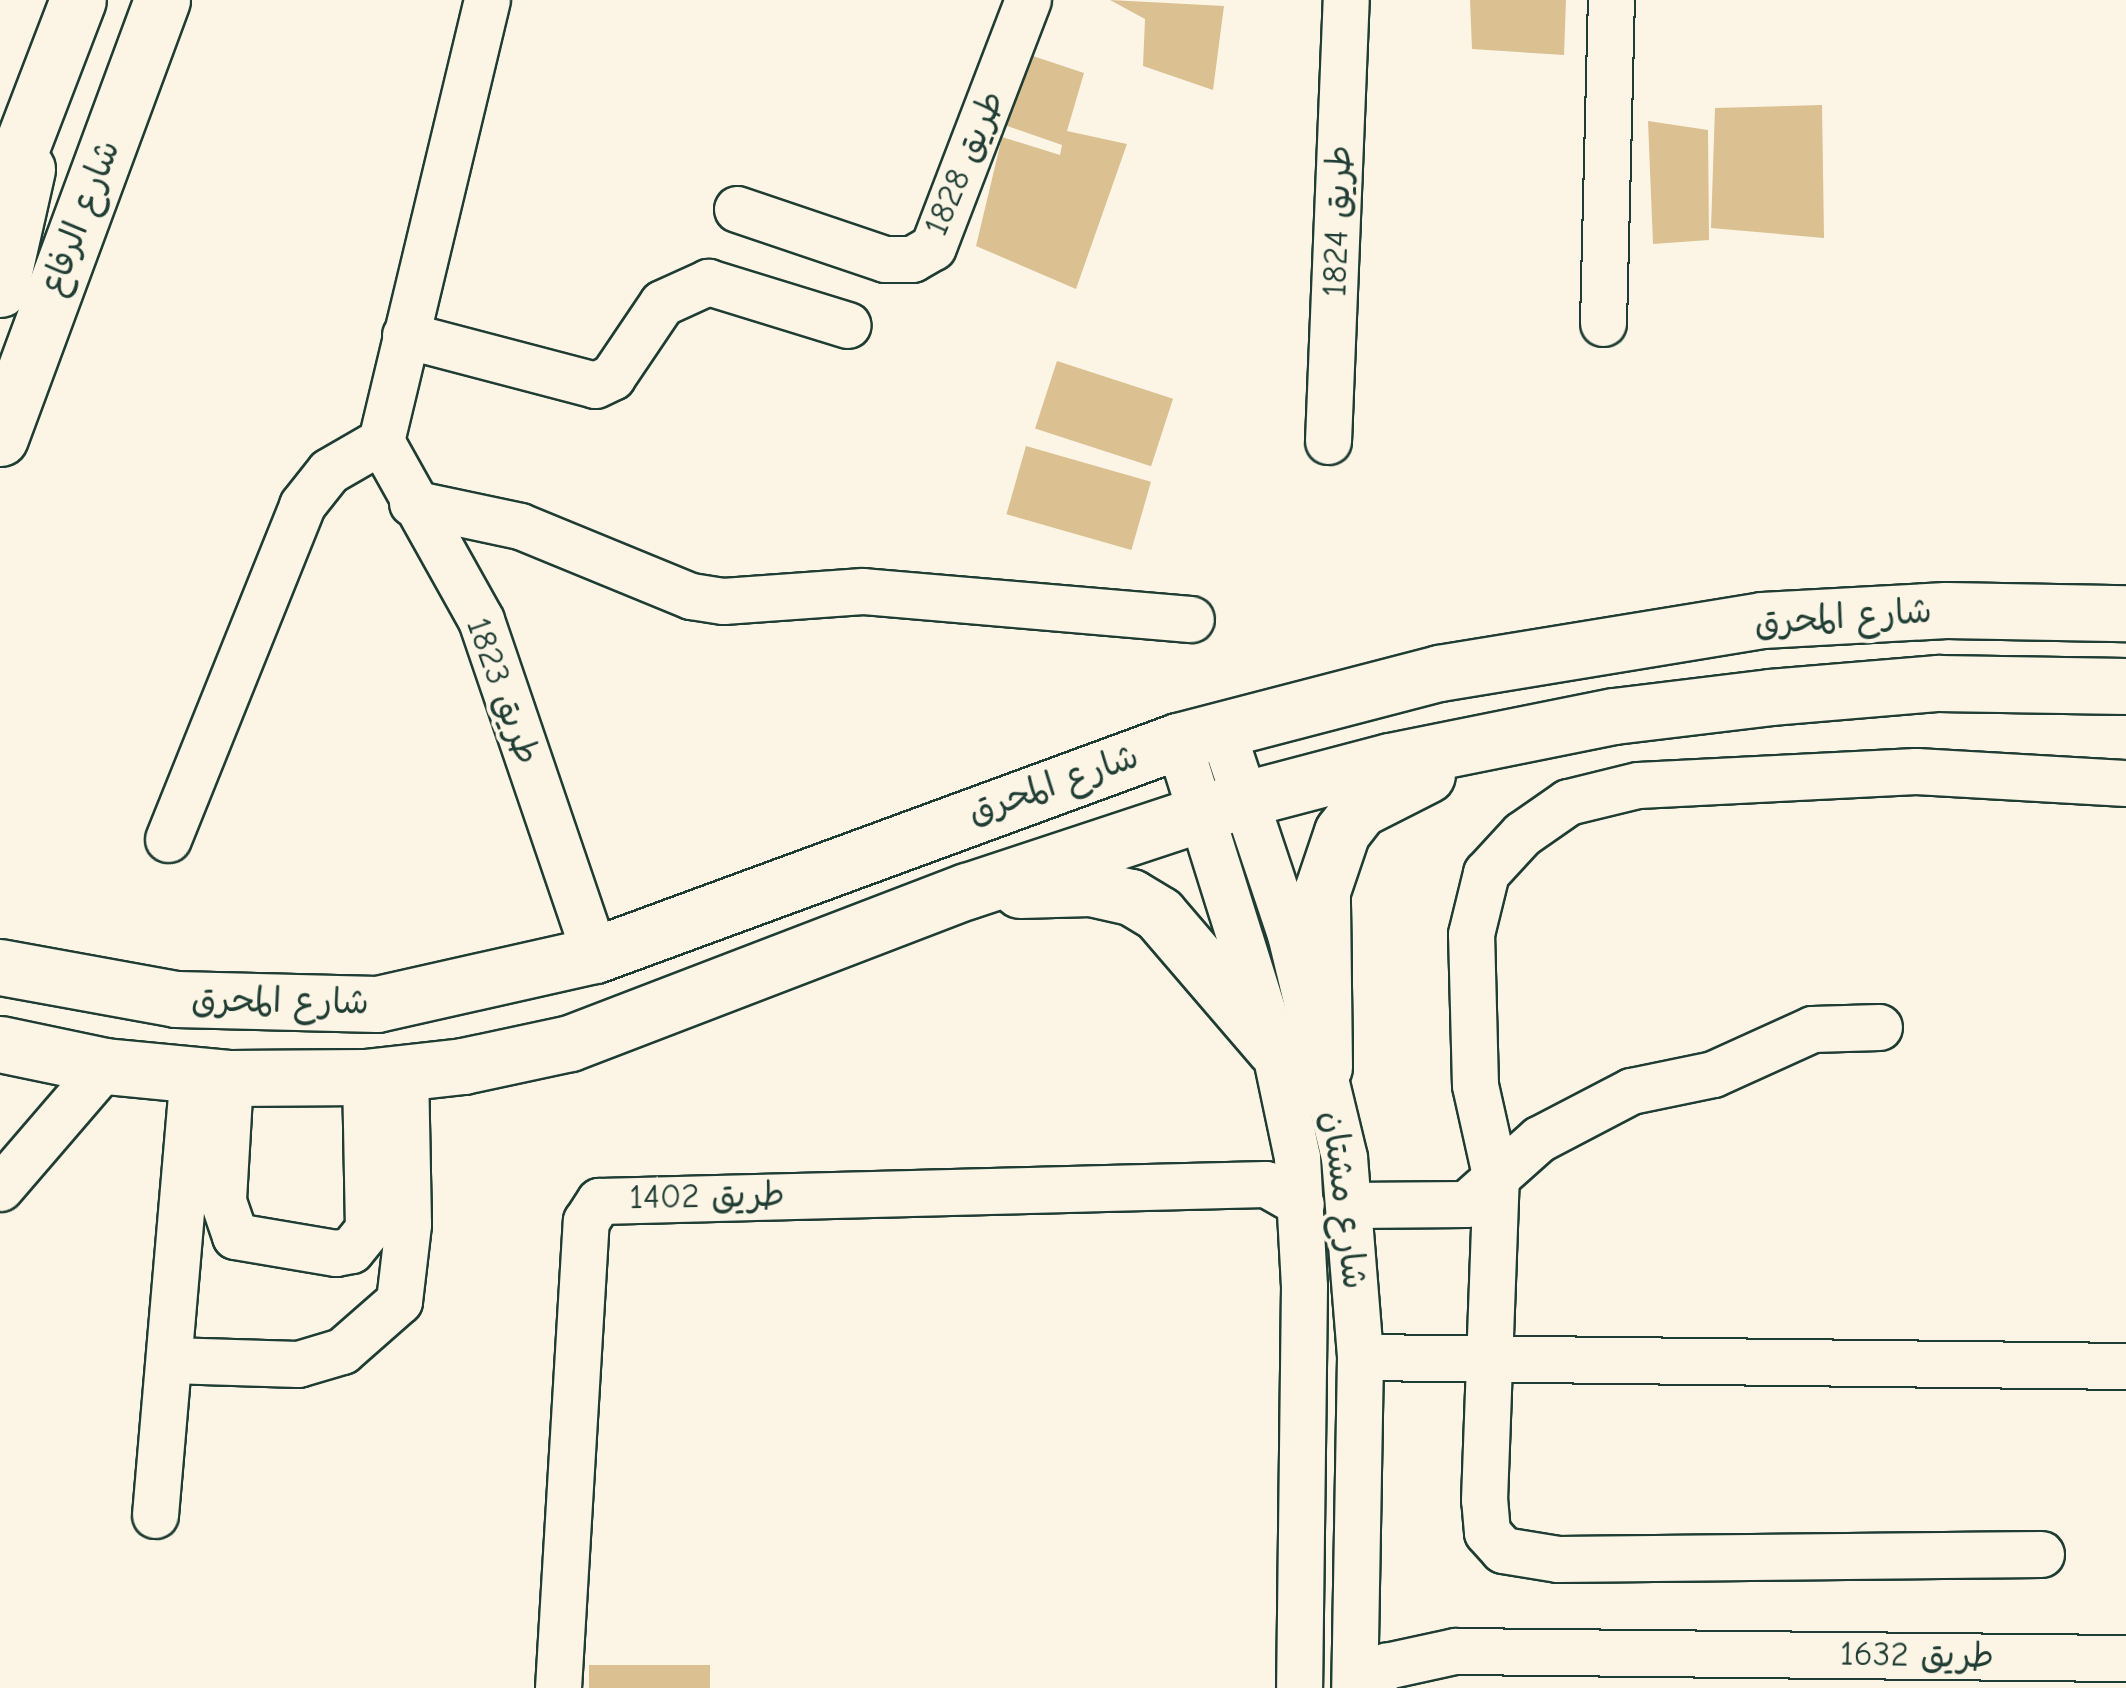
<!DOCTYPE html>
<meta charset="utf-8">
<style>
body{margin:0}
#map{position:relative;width:2126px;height:1688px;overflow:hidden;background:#fcf5e5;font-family:"Comic Neue","Playpen Sans Arabic",sans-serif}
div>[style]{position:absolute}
.building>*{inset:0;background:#dbc091;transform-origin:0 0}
.roads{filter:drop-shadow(2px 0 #1f3d34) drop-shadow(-2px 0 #1f3d34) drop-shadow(0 2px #1f3d34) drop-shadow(0 -2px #1f3d34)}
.minor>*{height:45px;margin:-22.5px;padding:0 22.5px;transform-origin:22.5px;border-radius:22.5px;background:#fcf5e5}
.major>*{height:55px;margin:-27.5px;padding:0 27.5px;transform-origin:27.5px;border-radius:27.5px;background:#fcf5e5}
span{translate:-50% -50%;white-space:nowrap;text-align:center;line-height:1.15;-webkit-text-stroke:8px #fcf5e5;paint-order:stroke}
.street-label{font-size:35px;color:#1f3d34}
</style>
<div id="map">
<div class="building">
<div style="clip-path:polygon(1110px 0,1224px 6px,1213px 90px,1143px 66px,1145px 19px)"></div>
<div style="clip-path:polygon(1470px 0,1566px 0,1564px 55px,1472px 49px)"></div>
<div style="clip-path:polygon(1018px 51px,1084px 73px,1067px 131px,1127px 144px,1076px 289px,976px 246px,1002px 137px,1060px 155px,1062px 145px,993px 121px)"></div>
<div style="clip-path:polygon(1822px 105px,1824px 238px,1711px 228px,1715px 108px)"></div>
<div style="clip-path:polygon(1648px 121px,1708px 130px,1709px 240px,1653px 244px)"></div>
<div style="left:1057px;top:361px;width:122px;height:71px;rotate:18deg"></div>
<div style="left:1026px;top:446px;width:130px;height:71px;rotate:16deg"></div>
<div style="left:589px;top:1665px;width:121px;height:23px"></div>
</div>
<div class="roads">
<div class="minor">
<div style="left:737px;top:209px;width:156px;rotate:18.7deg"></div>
<div style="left:885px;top:259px;width:27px"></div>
<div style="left:912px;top:259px;width:24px;rotate:-30deg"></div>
<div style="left:933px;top:247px;width:265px;rotate:-69deg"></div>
<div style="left:1603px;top:323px;width:323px;rotate:-88.6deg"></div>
<div style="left:405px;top:335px;width:196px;rotate:14.7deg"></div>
<div style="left:595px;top:385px;width:19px;rotate:-25deg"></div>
<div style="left:612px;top:377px;width:89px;rotate:-56deg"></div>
<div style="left:662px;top:303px;width:51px;rotate:-24.5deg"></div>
<div style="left:708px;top:282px;width:146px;rotate:17.1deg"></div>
<div style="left:381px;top:441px;width:205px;rotate:60.8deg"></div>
<div style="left:481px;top:620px;width:354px;rotate:71.2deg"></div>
<div style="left:1328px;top:441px;width:441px;rotate:-87.7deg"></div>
<div style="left:412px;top:503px;width:110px;rotate:12deg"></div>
<div style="left:520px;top:526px;width:185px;rotate:22.3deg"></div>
<div style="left:691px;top:596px;width:32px;rotate:9deg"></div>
<div style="left:723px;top:601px;width:140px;rotate:-4.1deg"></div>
<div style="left:863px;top:591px;width:329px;rotate:4.9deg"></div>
<div style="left:1221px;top:728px;width:217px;rotate:71.5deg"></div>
<div style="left:1290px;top:934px;width:229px;rotate:76.4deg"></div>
<div style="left:1344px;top:1157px;width:201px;rotate:85.4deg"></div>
<div style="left:1360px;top:1357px;width:331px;rotate:91deg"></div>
<div style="left:1178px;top:741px;width:322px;rotate:72.6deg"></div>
<div style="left:1274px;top:1048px;width:111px;rotate:78.1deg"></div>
<div style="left:1297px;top:1157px;width:129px;rotate:86.9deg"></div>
<div style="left:1304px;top:1286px;width:402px;rotate:90.7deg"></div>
<div style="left:168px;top:839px;width:360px;rotate:-68.1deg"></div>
<div style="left:302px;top:505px;width:43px;rotate:-51.5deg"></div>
<div style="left:329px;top:471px;width:60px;rotate:-30deg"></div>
<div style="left:381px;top:441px;width:454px;rotate:-76.5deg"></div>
<div style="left:230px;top:1078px;width:123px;rotate:93.3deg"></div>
<div style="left:223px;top:1201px;width:37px;rotate:71deg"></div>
<div style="left:235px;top:1236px;width:102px;rotate:9.6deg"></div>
<div style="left:336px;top:1253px;width:15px;rotate:-11deg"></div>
<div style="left:351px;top:1250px;width:27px;rotate:-51deg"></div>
<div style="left:368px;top:1229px;width:152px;rotate:-91.1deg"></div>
<div style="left:0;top:1188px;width:161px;rotate:-49.3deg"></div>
<div style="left:1350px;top:1205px;width:116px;rotate:-0.5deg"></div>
<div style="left:1466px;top:1204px;width:98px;rotate:-41.7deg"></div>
<div style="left:1539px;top:1139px;width:104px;rotate:-27.6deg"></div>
<div style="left:1631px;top:1091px;width:84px;rotate:-11.7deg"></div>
<div style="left:1713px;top:1074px;width:109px;rotate:-24.4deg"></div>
<div style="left:1812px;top:1029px;width:67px;rotate:-1.7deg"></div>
<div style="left:1360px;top:1357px;width:766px;rotate:0.67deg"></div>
<div style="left:169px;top:1360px;width:129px;rotate:1.8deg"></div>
<div style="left:298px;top:1364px;width:46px;rotate:-16.5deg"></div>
<div style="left:342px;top:1351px;width:76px;rotate:-41.3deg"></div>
<div style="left:399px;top:1301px;width:78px;rotate:-83.3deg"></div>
<div style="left:408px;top:1224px;width:152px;rotate:-91.1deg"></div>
<div style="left:155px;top:1515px;width:442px;rotate:-85.1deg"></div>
<div style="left:2041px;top:1554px;width:483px;rotate:179.4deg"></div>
<div style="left:1558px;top:1559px;width:56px;rotate:-170.7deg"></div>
<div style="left:1503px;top:1550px;width:24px;rotate:-132deg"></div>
<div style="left:1487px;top:1532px;width:32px;rotate:-95deg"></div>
<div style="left:1484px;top:1500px;width:321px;rotate:-87.9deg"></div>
<div style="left:1496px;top:1179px;width:96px;rotate:-102.6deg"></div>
<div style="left:1475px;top:1085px;width:151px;rotate:-91.5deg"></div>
<div style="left:1471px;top:934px;width:63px;rotate:-76.2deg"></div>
<div style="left:1486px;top:873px;width:53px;rotate:-47.3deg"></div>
<div style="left:1522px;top:834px;width:56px;rotate:-34.8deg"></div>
<div style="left:1568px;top:802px;width:72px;rotate:-13.7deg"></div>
<div style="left:1638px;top:785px;width:278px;rotate:-2.9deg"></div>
<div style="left:1916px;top:771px;width:210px;rotate:3.3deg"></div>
<div style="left:558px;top:1688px;width:468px;rotate:-86.6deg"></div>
<div style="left:586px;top:1221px;width:24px;rotate:-57deg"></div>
<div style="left:599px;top:1201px;width:667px;rotate:-1.46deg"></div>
<div style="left:1266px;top:1184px;width:40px;rotate:29.7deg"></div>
<div style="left:1362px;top:1688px;width:33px;rotate:-43deg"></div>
<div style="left:1386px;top:1666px;width:71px;rotate:-12.3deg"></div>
<div style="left:1455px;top:1651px;width:671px;rotate:0.6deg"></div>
</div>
<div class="major">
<div style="left:0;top:203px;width:217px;rotate:-69deg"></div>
<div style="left:0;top:289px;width:123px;rotate:-77.3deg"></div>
<div style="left:0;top:438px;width:467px;rotate:-69.7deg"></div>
<div style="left:1020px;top:890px;width:70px;rotate:-1.6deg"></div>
<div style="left:1090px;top:888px;width:42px;rotate:12.4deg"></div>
<div style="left:1131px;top:897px;width:33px;rotate:31deg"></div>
<div style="left:1159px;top:914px;width:177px;rotate:49.4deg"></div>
<div style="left:0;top:967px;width:179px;rotate:10.3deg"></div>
<div style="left:176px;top:999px;width:201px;rotate:1.4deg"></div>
<div style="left:377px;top:1004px;width:223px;rotate:-12.7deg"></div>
<div style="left:595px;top:955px;width:621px;rotate:-20.16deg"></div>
<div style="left:1178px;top:741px;width:270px;rotate:-14.6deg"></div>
<div style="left:1439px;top:673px;width:327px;rotate:-9.3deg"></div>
<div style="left:1762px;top:620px;width:184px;rotate:-3.1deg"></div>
<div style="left:1946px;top:610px;width:180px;rotate:1deg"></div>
<div style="left:0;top:1044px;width:107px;rotate:11.8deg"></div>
<div style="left:105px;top:1066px;width:126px;rotate:5.5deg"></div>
<div style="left:230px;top:1078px;width:135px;rotate:-0.4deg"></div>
<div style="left:365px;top:1077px;width:99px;rotate:-6.4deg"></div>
<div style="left:463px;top:1066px;width:109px;rotate:-12.1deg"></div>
<div style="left:570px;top:1043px;width:425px;rotate:-21deg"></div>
<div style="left:967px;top:891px;width:293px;rotate:-18.3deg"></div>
<div style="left:1245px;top:799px;width:150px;rotate:-14.7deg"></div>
<div style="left:1390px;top:761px;width:228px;rotate:-11.4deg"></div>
<div style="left:1614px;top:716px;width:157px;rotate:-6.9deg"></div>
<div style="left:1770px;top:697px;width:169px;rotate:-4.8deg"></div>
<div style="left:1938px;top:683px;width:188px;rotate:0.9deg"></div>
<div style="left:1324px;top:1067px;width:176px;rotate:-90.7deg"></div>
<div style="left:1322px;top:891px;width:62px;rotate:-71.3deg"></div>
<div style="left:1342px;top:832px;width:29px;rotate:-52deg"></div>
<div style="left:1360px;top:809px;width:75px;rotate:-26.9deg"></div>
</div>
</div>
<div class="street-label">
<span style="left:964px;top:163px;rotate:-67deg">طريق 1828</span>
<span style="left:80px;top:218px;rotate:-69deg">شارع الرفاع</span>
<span style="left:1337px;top:221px;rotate:-88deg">طريق 1824</span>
<span style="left:1843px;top:617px;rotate:-4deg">شارع المحرق</span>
<span style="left:503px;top:691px;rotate:70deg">طريق 1823</span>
<span style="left:1053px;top:784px;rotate:-19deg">شارع المحرق</span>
<span style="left:280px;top:1001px;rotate:1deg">شارع المحرق</span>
<span style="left:707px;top:1196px;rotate:-1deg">طريق 1402</span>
<span style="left:1344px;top:1200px;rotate:83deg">شارع مشتان</span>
<span style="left:1917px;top:1655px;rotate:1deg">طريق 1632</span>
</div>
</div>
